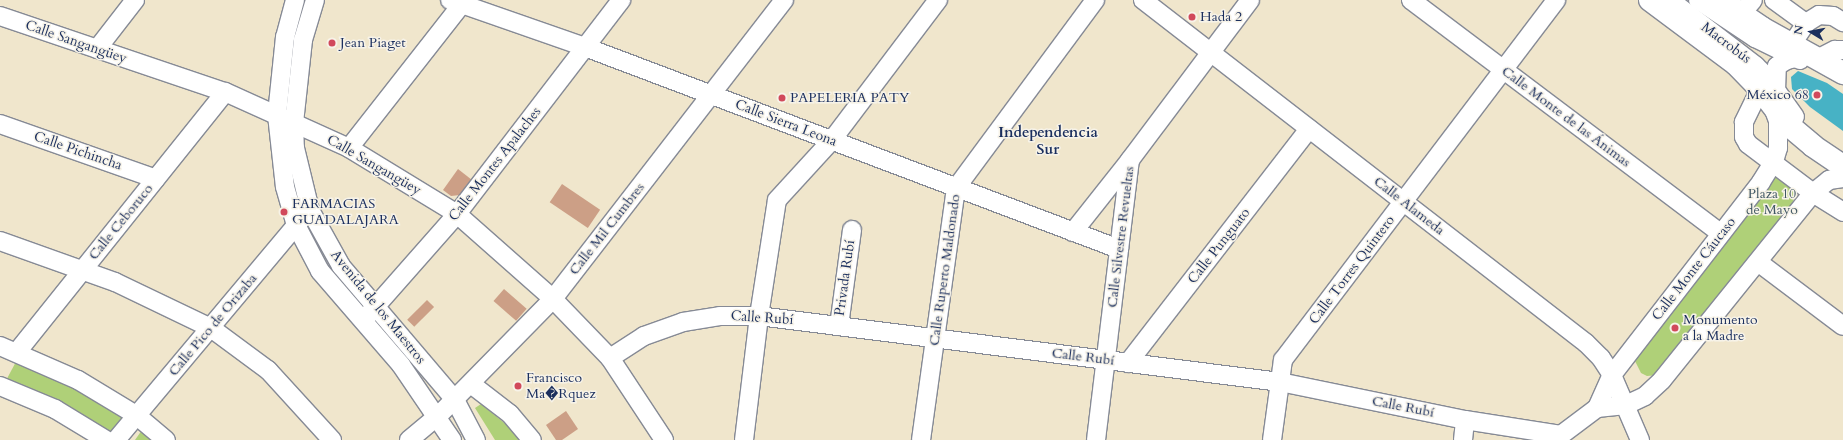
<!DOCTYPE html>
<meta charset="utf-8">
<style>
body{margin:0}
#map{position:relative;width:1843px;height:440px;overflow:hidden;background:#f0e6cc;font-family:Cardo,serif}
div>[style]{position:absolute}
.green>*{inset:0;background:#afd078;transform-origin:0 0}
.water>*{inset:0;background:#47b2c5}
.building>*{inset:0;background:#cc9f86;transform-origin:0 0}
.roads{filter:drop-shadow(1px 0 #868a95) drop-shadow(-1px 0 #868a95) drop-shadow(0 1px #868a95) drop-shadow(0 -1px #868a95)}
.minor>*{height:18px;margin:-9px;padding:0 9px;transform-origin:9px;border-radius:9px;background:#fff}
.major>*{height:22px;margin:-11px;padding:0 11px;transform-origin:11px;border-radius:11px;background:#fff}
.dots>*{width:11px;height:11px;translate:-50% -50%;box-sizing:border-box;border:2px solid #f7f3e8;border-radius:50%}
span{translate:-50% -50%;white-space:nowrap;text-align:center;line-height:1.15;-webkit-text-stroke:3px #f7f3e8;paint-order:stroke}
.poi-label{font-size:14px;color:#1b2f5e}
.left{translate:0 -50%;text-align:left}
.right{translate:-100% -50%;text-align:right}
.street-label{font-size:14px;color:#1b2f5e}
.park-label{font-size:14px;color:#405764}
.neighbourhood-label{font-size:15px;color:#1b2f5e;font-weight:700}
.north{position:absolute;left:1791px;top:12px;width:40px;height:40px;-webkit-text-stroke:3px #f7f3e8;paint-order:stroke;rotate:280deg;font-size:11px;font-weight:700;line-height:16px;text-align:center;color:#1b2f5e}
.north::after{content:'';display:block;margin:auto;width:14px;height:18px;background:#1b2f5e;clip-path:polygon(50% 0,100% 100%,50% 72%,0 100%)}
</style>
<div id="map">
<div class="green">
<div style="clip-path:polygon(1777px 176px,1796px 190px,1792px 205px,1658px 375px,1647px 376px,1641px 373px,1634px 359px,1772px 177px)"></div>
<div style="left:18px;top:358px;width:123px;height:29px;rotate:28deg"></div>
<div style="clip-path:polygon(481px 404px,512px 429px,520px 440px,495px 440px,475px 408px)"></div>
<div style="clip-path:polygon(142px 430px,153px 440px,135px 440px)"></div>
</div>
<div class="water">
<div style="clip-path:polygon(1798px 71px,1827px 83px,1843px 94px,1843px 131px,1810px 107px,1792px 89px,1791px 77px)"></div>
</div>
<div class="building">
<div style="clip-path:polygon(458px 169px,472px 180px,460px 195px,451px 196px,443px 190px)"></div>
<div style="left:562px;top:184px;width:46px;height:22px;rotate:34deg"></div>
<div style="left:504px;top:289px;width:30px;height:16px;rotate:41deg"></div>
<div style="left:427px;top:300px;width:10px;height:28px;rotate:45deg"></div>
<div style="clip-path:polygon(566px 411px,578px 429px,562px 440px,556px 440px,546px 425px)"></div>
</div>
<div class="roads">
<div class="minor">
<div style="left:295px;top:0;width:38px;rotate:105deg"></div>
<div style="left:285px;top:37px;width:78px;rotate:95.9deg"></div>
<div style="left:277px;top:115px;width:72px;rotate:83.7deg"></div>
<div style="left:285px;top:187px;width:40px;rotate:74deg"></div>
<div style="left:296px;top:225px;width:52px;rotate:62.4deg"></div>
<div style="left:320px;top:271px;width:124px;rotate:49.2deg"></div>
<div style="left:401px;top:365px;width:91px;rotate:55.8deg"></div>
<div style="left:315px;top:0;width:42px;rotate:106.7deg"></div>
<div style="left:303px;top:40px;width:83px;rotate:96.2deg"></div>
<div style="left:294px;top:123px;width:25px;rotate:88deg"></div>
<div style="left:295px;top:148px;width:64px;rotate:76.4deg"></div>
<div style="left:310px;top:210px;width:64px;rotate:61deg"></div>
<div style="left:341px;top:266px;width:176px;rotate:49.6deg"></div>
<div style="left:455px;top:400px;width:45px;rotate:62.3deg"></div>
<div style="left:450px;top:0;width:143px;rotate:19.2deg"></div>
<div style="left:585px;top:47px;width:571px;rotate:20.72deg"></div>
<div style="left:1143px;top:0;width:560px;rotate:37.75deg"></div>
<div style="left:1586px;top:343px;width:21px;rotate:45deg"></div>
<div style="left:1601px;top:358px;width:20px;rotate:57deg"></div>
<div style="left:1612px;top:375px;width:71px;rotate:66.7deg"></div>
<div style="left:1411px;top:0;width:388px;rotate:37deg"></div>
<div style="left:1670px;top:0;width:108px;rotate:37.5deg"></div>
<div style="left:1756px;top:66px;width:14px;rotate:45deg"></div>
<div style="left:1766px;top:76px;width:50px;rotate:54.7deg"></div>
<div style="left:1698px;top:0;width:69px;rotate:33.7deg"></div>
<div style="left:1755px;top:38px;width:50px;rotate:26.1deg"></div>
<div style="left:1774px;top:0;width:39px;rotate:36deg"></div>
<div style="left:1741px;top:14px;width:18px;rotate:-49deg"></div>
<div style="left:0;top:16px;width:237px;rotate:18.7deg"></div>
<div style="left:225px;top:92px;width:136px;rotate:24.3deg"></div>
<div style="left:349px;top:148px;width:127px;rotate:31.4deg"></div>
<div style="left:457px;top:214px;width:128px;rotate:41.5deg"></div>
<div style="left:553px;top:299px;width:82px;rotate:46deg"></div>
<div style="left:610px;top:358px;width:98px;rotate:56.6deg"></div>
<div style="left:1792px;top:44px;width:25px;rotate:-56deg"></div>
<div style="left:1806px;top:23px;width:15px;rotate:-32deg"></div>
<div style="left:1819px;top:15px;width:14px;rotate:4deg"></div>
<div style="left:1833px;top:16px;width:12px;rotate:31deg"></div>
<div style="left:97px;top:49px;width:62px;rotate:-52.2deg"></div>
<div style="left:1819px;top:58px;width:18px;rotate:-27deg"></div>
<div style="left:1835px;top:50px;width:8px"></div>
<div style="left:1760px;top:89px;width:37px;rotate:116deg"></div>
<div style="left:1744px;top:122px;width:15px;rotate:90deg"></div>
<div style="left:1744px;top:137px;width:8px;rotate:60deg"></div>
<div style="left:1748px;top:144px;width:81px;rotate:37deg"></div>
<div style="left:1813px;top:193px;width:36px;rotate:32deg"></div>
<div style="left:1776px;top:91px;width:25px;rotate:-88deg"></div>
<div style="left:1777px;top:66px;width:12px;rotate:-31deg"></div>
<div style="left:1787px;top:60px;width:9px;rotate:-13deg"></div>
<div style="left:0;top:124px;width:165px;rotate:19.4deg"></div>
<div style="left:349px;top:148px;width:188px;rotate:-51.9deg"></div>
<div style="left:1073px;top:232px;width:92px;rotate:-51.6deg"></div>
<div style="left:1130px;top:160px;width:200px;rotate:-53.1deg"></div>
<div style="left:0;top:241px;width:122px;rotate:19.6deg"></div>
<div style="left:115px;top:282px;width:106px;rotate:25.6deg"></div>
<div style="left:211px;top:328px;width:71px;rotate:36.4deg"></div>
<div style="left:268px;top:370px;width:95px;rotate:47.6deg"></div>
<div style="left:1758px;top:262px;width:106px;rotate:37deg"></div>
<div style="left:368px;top:315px;width:135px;rotate:-48.6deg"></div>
<div style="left:457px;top:214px;width:270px;rotate:-52.5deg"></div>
<div style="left:839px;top:326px;width:97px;rotate:-82.3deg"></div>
<div style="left:0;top:346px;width:85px;rotate:23.6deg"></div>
<div style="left:78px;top:380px;width:68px;rotate:31.1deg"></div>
<div style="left:136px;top:415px;width:39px;rotate:40deg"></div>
<div style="left:17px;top:352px;width:333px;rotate:-51.3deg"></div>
<div style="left:610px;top:358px;width:40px;rotate:-32.9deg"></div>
<div style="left:644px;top:336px;width:41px;rotate:-19.7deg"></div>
<div style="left:683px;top:322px;width:37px;rotate:-9deg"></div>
<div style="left:720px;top:316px;width:39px"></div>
<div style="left:759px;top:316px;width:525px;rotate:7.22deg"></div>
<div style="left:1280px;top:382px;width:189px;rotate:11.6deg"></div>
<div style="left:1465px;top:420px;width:97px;rotate:8.9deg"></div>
<div style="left:1128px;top:363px;width:296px;rotate:-52.3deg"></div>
<div style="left:471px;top:384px;width:49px;rotate:37.6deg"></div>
<div style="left:510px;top:414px;width:34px;rotate:50deg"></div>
<div style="left:0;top:386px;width:60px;rotate:22.7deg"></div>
<div style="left:55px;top:409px;width:60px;rotate:31.3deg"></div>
<div style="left:1597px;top:408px;width:29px;rotate:-6deg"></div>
<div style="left:1626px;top:405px;width:21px;rotate:-25deg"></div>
<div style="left:1645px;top:396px;width:23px;rotate:-43deg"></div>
<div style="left:1662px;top:380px;width:240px;rotate:-51.1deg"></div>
<div style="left:1813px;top:193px;width:21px;rotate:-39deg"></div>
<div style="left:1829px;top:180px;width:14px;rotate:-8deg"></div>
<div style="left:1561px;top:435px;width:45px;rotate:-36.9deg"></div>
<div style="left:1597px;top:408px;width:36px;rotate:-66deg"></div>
<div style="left:1612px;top:375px;width:244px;rotate:-52.3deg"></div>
<div style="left:1761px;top:182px;width:25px;rotate:-58deg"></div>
<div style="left:1774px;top:161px;width:14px;rotate:-73deg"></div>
<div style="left:1778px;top:148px;width:27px;rotate:-90deg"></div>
<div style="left:1778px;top:121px;width:15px;rotate:-110deg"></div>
<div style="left:116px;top:440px;width:292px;rotate:-50deg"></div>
<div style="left:409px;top:440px;width:38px;rotate:-40deg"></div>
<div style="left:438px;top:416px;width:164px;rotate:-45.5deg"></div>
<div style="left:553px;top:299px;width:378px;rotate:-52.3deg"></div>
<div style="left:744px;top:440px;width:125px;rotate:-83.1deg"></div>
<div style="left:759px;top:316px;width:117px;rotate:-81.2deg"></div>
<div style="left:777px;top:200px;width:81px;rotate:-47.5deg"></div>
<div style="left:832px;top:140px;width:176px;rotate:-52.9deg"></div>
<div style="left:921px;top:440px;width:254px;rotate:-82.1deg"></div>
<div style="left:956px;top:188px;width:234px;rotate:-53.5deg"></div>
<div style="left:1096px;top:440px;width:281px;rotate:-83.1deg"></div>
<div style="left:1272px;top:440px;width:81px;rotate:-82.2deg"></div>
<div style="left:1283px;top:360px;width:452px;rotate:-52.8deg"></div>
<div style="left:1463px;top:440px;width:20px;rotate:-84deg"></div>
</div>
<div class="major">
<div style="left:1650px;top:0;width:107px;rotate:36.7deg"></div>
<div style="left:1736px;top:64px;width:35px;rotate:46deg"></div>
<div style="left:1760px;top:89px;width:43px;rotate:52.6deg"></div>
<div style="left:1786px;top:123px;width:35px;rotate:40deg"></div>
<div style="left:1813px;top:146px;width:36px;rotate:34deg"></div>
<div style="left:1721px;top:0;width:50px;rotate:34.3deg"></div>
<div style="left:1762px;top:28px;width:93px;rotate:29.1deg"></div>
</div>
</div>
<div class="dots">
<div style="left:1192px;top:17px;background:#d1495b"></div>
<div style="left:332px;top:43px;background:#d1495b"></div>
<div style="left:1817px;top:95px;background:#d1495b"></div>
<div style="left:782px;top:98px;background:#d1495b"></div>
<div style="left:284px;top:212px;background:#d1495b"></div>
<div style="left:1675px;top:328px;background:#d1495b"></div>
<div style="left:518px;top:386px;background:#d1495b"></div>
</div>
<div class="poi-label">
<span class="left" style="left:1200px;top:17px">Hada 2</span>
<span class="left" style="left:340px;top:43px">Jean Piaget</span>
<span class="right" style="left:1809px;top:95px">México 68</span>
<span class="left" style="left:790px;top:98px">PAPELERIA PATY</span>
<span class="left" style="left:292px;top:212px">FARMACIAS<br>GUADALAJARA</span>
<span class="left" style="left:1683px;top:328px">Monumento<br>a la Madre</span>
<span class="left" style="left:526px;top:386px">Francisco<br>Ma�Rquez</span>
</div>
<div class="street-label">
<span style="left:76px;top:42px;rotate:19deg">Calle Sangangüey</span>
<span style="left:1726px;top:43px;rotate:37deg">Macrobús</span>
<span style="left:1566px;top:117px;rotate:37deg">Calle Monte de las Ánimas</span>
<span style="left:786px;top:123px;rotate:21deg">Calle Sierra Leona</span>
<span style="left:78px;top:151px;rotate:19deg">Calle Pichincha</span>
<span style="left:495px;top:164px;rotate:-52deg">Calle Montes Apalaches</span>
<span style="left:374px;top:165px;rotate:30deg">Calle Sangangüey</span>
<span style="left:1409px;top:206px;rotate:38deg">Calle Alameda</span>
<span style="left:121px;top:222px;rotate:-51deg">Calle Ceboruco</span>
<span style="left:607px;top:229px;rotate:-52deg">Calle Mil Cumbres</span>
<span style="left:1121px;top:237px;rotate:-83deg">Calle Silvestre Revueltas</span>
<span style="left:1219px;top:246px;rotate:-52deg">Calle Punguato</span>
<span style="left:1694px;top:269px;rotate:-52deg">Calle Monte Cáucaso</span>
<span style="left:945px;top:270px;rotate:-82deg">Calle Ruperto Maldonado</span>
<span style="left:1352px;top:270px;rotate:-53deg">Calle Torres Quintero</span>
<span style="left:845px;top:278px;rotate:-82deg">Privada Rubí</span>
<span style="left:378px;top:307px;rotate:51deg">Avenida de los Maestros</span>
<span style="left:762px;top:318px;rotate:4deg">Calle Rubí</span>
<span style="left:213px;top:325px;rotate:-50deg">Calle Pico de Orizaba</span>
<span style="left:1083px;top:357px;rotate:7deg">Calle Rubí</span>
<span style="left:1403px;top:407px;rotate:11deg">Calle Rubí</span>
</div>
<div class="park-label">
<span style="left:1772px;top:202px">Plaza 10<br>de Mayo</span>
</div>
<div class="neighbourhood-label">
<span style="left:1048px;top:141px">Independencia<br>Sur</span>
</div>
<div class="north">N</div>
</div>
